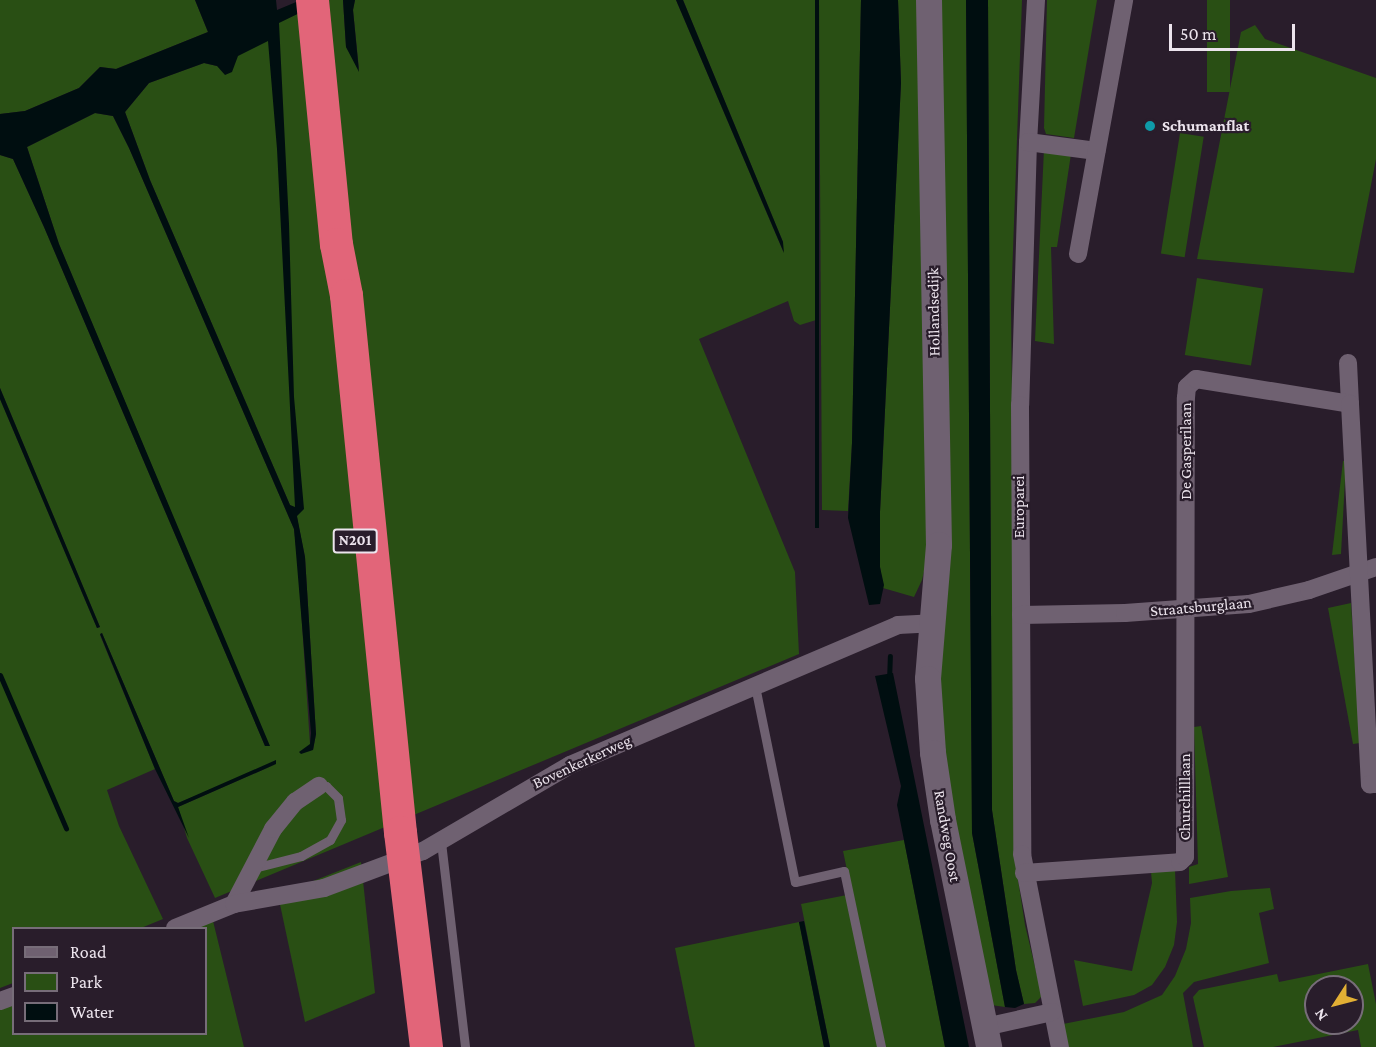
<!DOCTYPE html>
<style>
body{margin:0}
#map{position:relative;width:1376px;height:1047px;overflow:hidden;background:#291d2b;font-family:"Crimson Pro",serif}
div>[style]{position:absolute}
.green>*{inset:0;background:#294f14;transform-origin:0 0}
.water>*{inset:0;background:#000e10;transform-origin:0 0}
.stream>*{height:5px;margin:-2.5px;padding:0 2.5px;transform-origin:2.5px;border-radius:2.5px;background:#000e10}
.lane>*{height:9px;margin:-4.5px;padding:0 4.5px;transform-origin:4.5px;border-radius:4.5px;background:#6f6171}
.street>*{height:18px;margin:-9px;padding:0 9px;transform-origin:9px;border-radius:9px;background:#6f6171}
.secondary>*{height:26px;margin:-13px;padding:0 13px;transform-origin:13px;border-radius:13px;background:#6f6171}
.highway>*{height:33px;margin:-16.5px;padding:0 16.5px;transform-origin:16.5px;border-radius:16.5px;background:#e26579}
.dots>*{width:16px;height:16px;translate:-50% -50%;box-sizing:border-box;border:3px solid #291d2b;border-radius:50%}
span{translate:-50% -50%;white-space:nowrap;text-align:center;line-height:1.15;-webkit-text-stroke:4.5px #291d2b;paint-order:stroke}
.shield-label span{padding:2px 4px;background:#291d2b;border:2px solid;border-radius:4px;-webkit-text-stroke-width:0}
.shield-label{font-size:15px;color:#ece4ed;font-weight:700}
.poi-label{font-size:16px;color:#ece4ed;font-weight:700}
.left{translate:0 -50%;text-align:left}
.street-label{font-size:16px;color:#ece4ed}
.legend{position:absolute;left:12px;top:927px;width:195px;height:108px;box-sizing:border-box;background:#291d2b;border:2px solid #776d79;margin:0;padding:8px 10px;list-style:none;font-size:18px;color:#ece4ed}
.legend li{display:flex;align-items:center;gap:12px;height:30px}
.legend b{width:30px;border:2px solid #776d79}
.north{position:absolute;left:1304px;top:975px;width:60px;height:60px;box-sizing:border-box;background:#291d2b;border:2px solid #776d79;border-radius:50%;rotate:234deg;font-size:16px;font-weight:700;line-height:24px;text-align:center;color:#ece4ed}
.north::after{content:'';display:block;margin:auto;width:21px;height:27px;background:#e2af34;clip-path:polygon(50% 0,100% 100%,50% 72%,0 100%)}
.scale{position:absolute;left:1169px;top:24px;width:126px;height:27px;box-sizing:border-box;border:3px solid #ece4ed;border-top:0;padding-left:8px;font-size:18px;line-height:21px;white-space:nowrap;color:#ece4ed;-webkit-text-stroke:4px #291d2b;paint-order:stroke}
</style>
<div id="map">
<div class="green">
<div style="clip-path:polygon(0 0,195px 0,208px 32px,116px 69px,100px 67px,79px 88px,25px 111px,0 114px)"></div>
<div style="clip-path:polygon(328px 0,343px 0,346px 47px,359px 69px,353px 10px,355px 0,676px 0,783px 251px,783px 242px,683px 0,815px 0,816px 320px,800px 325px,794px 321px,788px 301px,699px 339px,795px 572px,799px 654px,215px 898px,187px 838px,178px 807px,276px 764px,178px 803px,174px 801px,102px 633px,100px 635px,155px 769px,107px 790px,119px 826px,163px 919px,141px 928px,14px 928px,13px 983px,0 988px,0 399px,97px 628px,100px 627px,0 388px,0 155px,13px 159px,44px 227px,265px 746px,269px 746px,59px 244px,27px 147px,95px 113px,113px 116px,129px 148px,294px 529px,298px 564px,310px 744px,313px 750px,316px 734px,305px 557px,295px 508px,290px 505px,150px 180px,125px 112px,149px 83px,204px 63px,217px 66px,237px 56px,279px 22px)"></div>
<div style="clip-path:polygon(819px 0,861px 0,852px 443px,848px 511px,822px 510px)"></div>
<div style="clip-path:polygon(898px 0,918px 0,927px 559px,922px 580px,914px 597px,883px 588px,880px 567px,880px 512px,901px 83px)"></div>
<div style="clip-path:polygon(936px 0,966px 0,972px 833px,1005px 1007px,991px 1005px,939px 754px)"></div>
<div style="clip-path:polygon(988px 0,1022px 0,1011px 306px,1017px 873px,1025px 925px,1042px 996px,1035px 1003px,1024px 1004px,1016px 970px,992px 810px)"></div>
<div style="clip-path:polygon(1047px 0,1097px 0,1074px 138px,1046px 134px,1044px 128px)"></div>
<div style="left:1207px;top:0;width:23px;height:92px"></div>
<div style="clip-path:polygon(1255px 25px,1265px 39px,1376px 78px,1376px 159px,1354px 273px,1197px 259px,1241px 32px)"></div>
<div style="left:1180px;top:133px;width:24px;height:122px;rotate:9deg"></div>
<div style="clip-path:polygon(1044px 149px,1071px 154px,1057px 247px,1051px 247px,1054px 344px,1035px 341px)"></div>
<div style="left:1197px;top:278px;width:67px;height:78px;rotate:9deg"></div>
<div style="clip-path:polygon(1343px 461px,1346px 461px,1341px 554px,1332px 555px)"></div>
<div style="clip-path:polygon(1351px 603px,1360px 743px,1353px 744px,1328px 608px)"></div>
<div style="clip-path:polygon(1201px 726px,1228px 877px,1189px 884px,1189px 867px,1198px 864px,1194px 727px)"></div>
<div style="clip-path:polygon(904px 840px,945px 1047px,830px 1047px,801px 904px,852px 894px,843px 851px)"></div>
<div style="clip-path:polygon(361px 862px,375px 993px,305px 1022px,278px 895px)"></div>
<div style="clip-path:polygon(1175px 870px,1177px 922px,1174px 945px,1165px 967px,1152px 985px,1134px 995px,1083px 1006px,1074px 960px,1132px 971px,1152px 883px,1151px 872px)"></div>
<div style="clip-path:polygon(1270px 888px,1274px 909px,1259px 913px,1269px 963px,1194px 982px,1183px 993px,1193px 1047px,1067px 1047px,1063px 1024px,1124px 1012px,1162px 995px,1175px 976px,1186px 949px,1191px 923px,1190px 898px,1231px 891px)"></div>
<div style="clip-path:polygon(213px 921px,244px 1047px,0 1047px,0 1008px,13px 1002px,14px 1034px,206px 1034px,206px 928px,196px 928px)"></div>
<div style="clip-path:polygon(799px 922px,824px 1047px,695px 1047px,675px 948px)"></div>
<div style="clip-path:polygon(evenodd,1368px 964px,1376px 1004px,1376px 1047px,1361px 1047px,1358px 1030px,1273px 1047px,1204px 1047px,1193px 997px,1199px 990px,1277px 974px,1279px 982px,1368px 964px,1316px 987px,1352px 987px,1352px 1023px,1316px 1023px,1316px 987px)"></div>
</div>
<div class="water">
<div style="clip-path:polygon(evenodd,195px 0,276px 0,277px 10px,301px 0,318px 4px,279px 23px,289px 224px,294px 397px,304px 509px,297px 516px,305px 557px,316px 734px,313px 750px,301px 754px,299px 752px,310px 744px,311px 733px,294px 529px,129px 148px,113px 116px,95px 113px,27px 147px,59px 244px,270px 746px,265px 746px,44px 227px,13px 159px,0 155px,0 114px,25px 111px,79px 88px,100px 67px,116px 69px,208px 32px,195px 0,268px 41px,277px 149px,295px 507px,290px 505px,150px 180px,125px 112px,149px 83px,204px 63px,217px 66px,225px 75px,232px 72px,238px 56px,268px 41px)"></div>
<div style="clip-path:polygon(343px 0,355px 0,353px 10px,359px 72px,346px 47px)"></div>
<div style="clip-path:polygon(676px 0,683px 0,783px 242px,784px 253px)"></div>
<div style="left:815px;top:0;width:4px;height:528px"></div>
<div style="clip-path:polygon(861px 0,898px 0,901px 83px,880px 512px,880px 567px,884px 585px,880px 604px,869px 605px,848px 518px,852px 443px)"></div>
<div style="clip-path:polygon(966px 0,988px 0,992px 810px,1016px 970px,1024px 1004px,1015px 1008px,1005px 1007px,972px 833px)"></div>
<div style="clip-path:polygon(0 388px,100px 627px,97px 628px,0 399px)"></div>
<div style="clip-path:polygon(102px 633px,174px 801px,178px 803px,276px 760px,276px 764px,178px 807px,189px 838px,155px 769px,100px 634px)"></div>
<div style="clip-path:polygon(893px 673px,969px 1047px,945px 1047px,897px 805px,901px 786px,875px 676px)"></div>
<div style="clip-path:polygon(804px 921px,830px 1047px,824px 1047px,799px 922px)"></div>
</div>
<div class="stream">
<div style="left:0;top:675px;width:167px;rotate:66.7deg"></div>
<div style="left:889px;top:681px;width:25px;rotate:-88deg"></div>
</div>
<div class="lane">
<div style="left:755px;top:686px;width:200px;rotate:78.5deg"></div>
<div style="left:795px;top:882px;width:50px;rotate:-12.7deg"></div>
<div style="left:844px;top:871px;width:180px;rotate:78.1deg"></div>
<div style="left:441px;top:842px;width:206px;rotate:83.3deg"></div>
<div style="left:254px;top:868px;width:49px;rotate:-14.3deg"></div>
<div style="left:301px;top:856px;width:33px;rotate:-29deg"></div>
<div style="left:330px;top:840px;width:23px;rotate:-61deg"></div>
<div style="left:341px;top:820px;width:22px;rotate:-98deg"></div>
<div style="left:338px;top:798px;width:17px;rotate:-135deg"></div>
<div style="left:326px;top:786px;width:7px;rotate:180deg"></div>
</div>
<div class="street">
<div style="left:1036px;top:0;width:142px;rotate:93.2deg"></div>
<div style="left:1028px;top:142px;width:263px;rotate:91.7deg"></div>
<div style="left:1020px;top:405px;width:449px;rotate:89.7deg"></div>
<div style="left:1022px;top:854px;width:197px;rotate:78.9deg"></div>
<div style="left:1028px;top:142px;width:69px;rotate:7.5deg"></div>
<div style="left:1078px;top:254px;width:258px;rotate:-79.7deg"></div>
<div style="left:1348px;top:363px;width:41px;rotate:87.2deg"></div>
<div style="left:1021px;top:615px;width:104px;rotate:-1.1deg"></div>
<div style="left:1125px;top:613px;width:124px;rotate:-4.2deg"></div>
<div style="left:1249px;top:604px;width:62px;rotate:-13.1deg"></div>
<div style="left:1309px;top:590px;width:71px;rotate:-18.9deg"></div>
<div style="left:1024px;top:873px;width:156px;rotate:-4deg"></div>
<div style="left:1180px;top:862px;width:7px;rotate:-45deg"></div>
<div style="left:1185px;top:857px;width:459px;rotate:-89.9deg"></div>
<div style="left:1186px;top:398px;width:11px;rotate:-85deg"></div>
<div style="left:1187px;top:387px;width:12px;rotate:-42deg"></div>
<div style="left:1196px;top:379px;width:156px;rotate:9.2deg"></div>
<div style="left:1350px;top:404px;width:381px;rotate:87deg"></div>
<div style="left:1370px;top:784px;width:6px"></div>
<div style="left:234px;top:904px;width:85px;rotate:-62.5deg"></div>
<div style="left:273px;top:829px;width:35px;rotate:-51deg"></div>
<div style="left:295px;top:802px;width:29px;rotate:-34deg"></div>
<div style="left:175px;top:928px;width:64px;rotate:-22.1deg"></div>
<div style="left:234px;top:904px;width:91px;rotate:-10.1deg"></div>
<div style="left:324px;top:888px;width:106px;rotate:-20.5deg"></div>
<div style="left:423px;top:851px;width:170px;rotate:-30.3deg"></div>
<div style="left:570px;top:765px;width:357px;rotate:-23.1deg"></div>
<div style="left:898px;top:625px;width:34px;rotate:-3deg"></div>
<div style="left:0;top:1001px;width:15px;rotate:-20deg"></div>
<div style="left:985px;top:1027px;width:69px;rotate:-12.6deg"></div>
</div>
<div class="secondary">
<div style="left:929px;top:0;width:545px;rotate:88.95deg"></div>
<div style="left:939px;top:545px;width:134px;rotate:94.7deg"></div>
<div style="left:928px;top:679px;width:74px;rotate:86.1deg"></div>
<div style="left:933px;top:753px;width:68px;rotate:81.5deg"></div>
<div style="left:943px;top:820px;width:232px;rotate:78.5deg"></div>
</div>
<div class="highway">
<div style="left:312px;top:0;width:245px;rotate:84.4deg"></div>
<div style="left:336px;top:244px;width:52px;rotate:78.9deg"></div>
<div style="left:346px;top:295px;width:540px;rotate:84.26deg"></div>
<div style="left:400px;top:832px;width:217px;rotate:83.1deg"></div>
</div>
<div class="dots">
<div style="left:1150px;top:126px;background:#0f9aa8"></div>
</div>
<div class="shield-label">
<span style="left:355px;top:541px">N201</span>
</div>
<div class="poi-label">
<span class="left" style="left:1162px;top:126px">Schumanflat</span>
</div>
<div class="street-label">
<span style="left:934px;top:312px;rotate:-91deg">Hollandsedijk</span>
<span style="left:1186px;top:451px;rotate:-90deg">De Gasperilaan</span>
<span style="left:1019px;top:507px;rotate:-90deg">Europarei</span>
<span style="left:1201px;top:607px;rotate:-5deg">Straatsburglaan</span>
<span style="left:582px;top:762px;rotate:-25deg">Bovenkerkerweg</span>
<span style="left:1185px;top:797px;rotate:-90deg">Churchilllaan</span>
<span style="left:947px;top:836px;rotate:80deg">Randweg Oost</span>
</div>
<ul class="legend">
<li><b style="height:8px;background:#6f6171"></b>Road</li>
<li><b style="height:16px;background:#294f14"></b>Park</li>
<li><b style="height:16px;background:#000e10"></b>Water</li>
</ul>
<div class="north">N</div>
<div class="scale">50 m</div>
</div>
